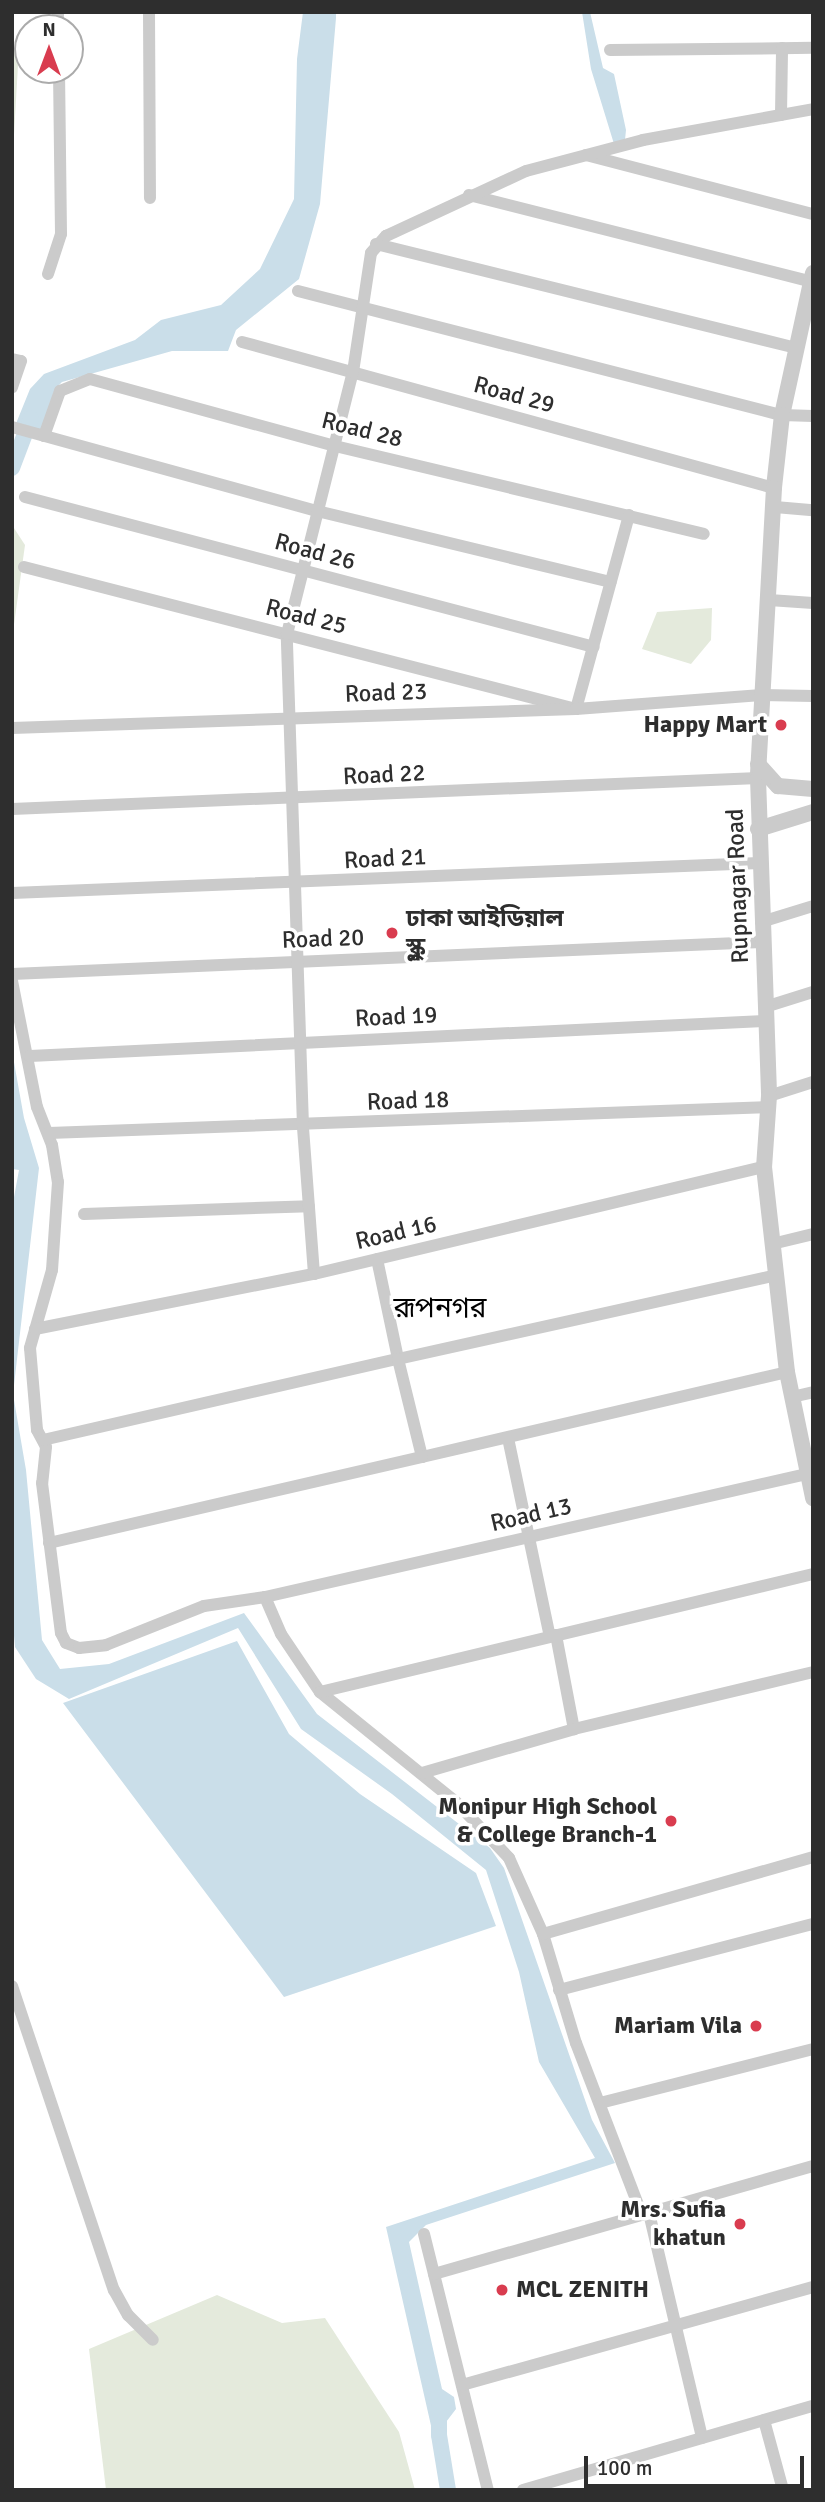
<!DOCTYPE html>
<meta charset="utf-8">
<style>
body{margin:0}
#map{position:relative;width:825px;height:2502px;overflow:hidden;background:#fff;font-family:Signika,"Noto Sans Bengali",sans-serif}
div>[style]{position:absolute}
.green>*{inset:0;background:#e4eadc}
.water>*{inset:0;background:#cadee9}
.canal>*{height:16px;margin:-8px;padding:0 8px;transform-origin:8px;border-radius:8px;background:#cadee9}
.minor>*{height:12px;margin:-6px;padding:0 6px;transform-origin:6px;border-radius:6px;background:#cbcbcb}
.tertiary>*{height:16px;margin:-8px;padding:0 8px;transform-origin:8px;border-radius:8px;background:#cbcbcb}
.dots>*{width:19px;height:19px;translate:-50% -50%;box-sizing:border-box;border:4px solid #fff;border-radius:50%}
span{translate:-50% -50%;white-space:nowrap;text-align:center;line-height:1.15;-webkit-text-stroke:7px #fff;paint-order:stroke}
.street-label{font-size:24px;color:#2e2e2e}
.poi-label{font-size:24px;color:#2e2e2e;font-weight:700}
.right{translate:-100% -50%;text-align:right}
.left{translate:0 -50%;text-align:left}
.quarter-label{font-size:28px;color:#000}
.frame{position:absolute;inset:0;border:14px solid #2e2e2e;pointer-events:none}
.north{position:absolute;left:14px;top:14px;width:70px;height:70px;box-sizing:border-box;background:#fff;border:2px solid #ababab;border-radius:50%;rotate:0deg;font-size:19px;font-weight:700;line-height:28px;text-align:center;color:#2e2e2e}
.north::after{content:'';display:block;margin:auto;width:24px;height:32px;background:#d93c4f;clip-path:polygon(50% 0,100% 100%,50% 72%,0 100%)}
.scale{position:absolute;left:584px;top:2456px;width:220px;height:32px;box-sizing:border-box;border:4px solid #2e2e2e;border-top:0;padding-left:9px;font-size:21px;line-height:24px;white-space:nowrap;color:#2e2e2e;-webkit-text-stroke:5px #fff;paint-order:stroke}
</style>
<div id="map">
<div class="green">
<div style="clip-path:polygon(12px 33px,18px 65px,12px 170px)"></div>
<div style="clip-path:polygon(12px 525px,25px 545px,12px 639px)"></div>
<div style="clip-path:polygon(712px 608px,711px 640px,691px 664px,642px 649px,657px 612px)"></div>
<div style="clip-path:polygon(217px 2295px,282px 2323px,325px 2318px,399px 2432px,415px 2490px,106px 2490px,89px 2349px)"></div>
</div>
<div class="water">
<div style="clip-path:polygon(303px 12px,336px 12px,336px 18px,320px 204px,299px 279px,236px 330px,228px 351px,172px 351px,62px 382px,55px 389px,40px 434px,15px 426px,30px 389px,44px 374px,135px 340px,161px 320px,221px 305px,260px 269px,294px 199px,297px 59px)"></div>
<div style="clip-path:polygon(582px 12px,590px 12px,603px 68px,614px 74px,626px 130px,625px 140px,614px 144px,591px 69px)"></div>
<div style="clip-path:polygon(12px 1051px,24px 1118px,39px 1168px,13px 1394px,26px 1470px,42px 1640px,60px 1669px,109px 1664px,244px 1613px,317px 1714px,490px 1848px,504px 1868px,592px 2120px,615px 2163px,426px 2225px,409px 2242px,442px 2389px,454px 2397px,456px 2409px,443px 2426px,432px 2430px,386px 2227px,595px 2158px,539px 2062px,519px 1972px,486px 1870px,392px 1794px,301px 1729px,238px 1628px,69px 1699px,36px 1679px,15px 1647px,12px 1613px,12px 1208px,19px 1170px,12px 1169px)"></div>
<div style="clip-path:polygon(237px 1641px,289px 1734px,360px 1794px,476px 1873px,496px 1926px,284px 1997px,63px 1703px)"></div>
</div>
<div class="canal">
<div style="left:12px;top:468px;width:53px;rotate:-69.2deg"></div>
<div style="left:439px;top:2406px;width:29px;rotate:90deg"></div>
<div style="left:439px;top:2435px;width:56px;rotate:80.7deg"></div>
</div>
<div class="minor">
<div style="left:58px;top:12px;width:16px;rotate:90deg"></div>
<div style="left:149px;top:12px;width:186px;rotate:89.7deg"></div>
<div style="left:610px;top:50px;width:203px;rotate:-0.6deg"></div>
<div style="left:781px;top:115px;width:67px;rotate:-89.1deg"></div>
<div style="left:586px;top:155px;width:235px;rotate:14.6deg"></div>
<div style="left:469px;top:195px;width:352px;rotate:14.2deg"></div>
<div style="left:376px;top:244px;width:433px;rotate:13.9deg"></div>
<div style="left:48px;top:274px;width:42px;rotate:-72deg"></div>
<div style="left:61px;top:234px;width:164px;rotate:-90.7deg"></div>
<div style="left:298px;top:291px;width:500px;rotate:14.4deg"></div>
<div style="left:782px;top:415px;width:31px;rotate:2deg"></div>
<div style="left:242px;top:342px;width:552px;rotate:15.35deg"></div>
<div style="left:12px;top:359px;width:9px;rotate:13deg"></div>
<div style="left:21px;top:361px;width:28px;rotate:109deg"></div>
<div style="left:12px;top:427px;width:316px;rotate:15.4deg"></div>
<div style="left:317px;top:511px;width:302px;rotate:13.6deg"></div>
<div style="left:44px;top:436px;width:48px;rotate:-70.4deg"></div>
<div style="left:60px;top:391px;width:32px;rotate:-22deg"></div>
<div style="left:90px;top:379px;width:254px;rotate:15.3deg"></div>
<div style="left:335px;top:446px;width:379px;rotate:13.4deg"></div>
<div style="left:25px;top:497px;width:588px;rotate:14.77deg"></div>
<div style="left:775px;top:507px;width:38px;rotate:5deg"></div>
<div style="left:24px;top:567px;width:570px;rotate:14.43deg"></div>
<div style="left:576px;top:709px;width:201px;rotate:-74.7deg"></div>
<div style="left:769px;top:600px;width:44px;rotate:3.9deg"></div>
<div style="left:12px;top:728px;width:564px;rotate:-1.93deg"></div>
<div style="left:576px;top:709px;width:186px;rotate:-4.3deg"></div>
<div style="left:761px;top:695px;width:52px;rotate:1.1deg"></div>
<div style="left:12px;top:809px;width:747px;rotate:-2.38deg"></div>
<div style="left:12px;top:893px;width:748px;rotate:-2.3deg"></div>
<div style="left:761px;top:922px;width:54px;rotate:-17.1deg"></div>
<div style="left:12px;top:974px;width:750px;rotate:-2.45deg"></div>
<div style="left:12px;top:981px;width:128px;rotate:78.8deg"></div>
<div style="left:37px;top:1107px;width:41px;rotate:68.5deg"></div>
<div style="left:52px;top:1145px;width:37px;rotate:81deg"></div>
<div style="left:58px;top:1182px;width:88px;rotate:93.9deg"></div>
<div style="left:52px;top:1270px;width:81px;rotate:105.8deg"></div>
<div style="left:30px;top:1348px;width:82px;rotate:85.1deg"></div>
<div style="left:37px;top:1430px;width:19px;rotate:62deg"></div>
<div style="left:46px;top:1447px;width:36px;rotate:96deg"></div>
<div style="left:42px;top:1483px;width:151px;rotate:82.8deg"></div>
<div style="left:61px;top:1633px;width:11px;rotate:63deg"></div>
<div style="left:66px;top:1643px;width:14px;rotate:21deg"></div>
<div style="left:79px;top:1648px;width:27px;rotate:-6deg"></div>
<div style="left:106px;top:1645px;width:105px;rotate:-21.7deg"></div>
<div style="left:204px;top:1606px;width:62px;rotate:-8.4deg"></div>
<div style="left:265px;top:1597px;width:40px;rotate:66.6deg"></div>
<div style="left:281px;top:1634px;width:70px;rotate:56.1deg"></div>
<div style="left:320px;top:1692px;width:176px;rotate:39deg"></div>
<div style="left:457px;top:1803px;width:76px;rotate:46.6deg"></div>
<div style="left:509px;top:1858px;width:83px;rotate:65.9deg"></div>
<div style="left:543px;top:1934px;width:114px;rotate:73.2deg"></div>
<div style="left:576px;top:2043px;width:184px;rotate:69deg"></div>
<div style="left:765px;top:1007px;width:50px;rotate:-17.4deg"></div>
<div style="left:30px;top:1056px;width:736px;rotate:-2.73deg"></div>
<div style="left:769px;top:1096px;width:46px;rotate:-17.7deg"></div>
<div style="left:49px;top:1133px;width:719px;rotate:-2.07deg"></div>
<div style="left:84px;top:1214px;width:225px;rotate:-2deg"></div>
<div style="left:772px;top:1244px;width:42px;rotate:-13.7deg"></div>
<div style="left:377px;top:1259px;width:102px;rotate:78.1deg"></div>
<div style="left:398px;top:1359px;width:387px;rotate:-12.5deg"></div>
<div style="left:314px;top:1274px;width:148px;rotate:-94.3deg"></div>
<div style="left:303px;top:1126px;width:492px;rotate:-91.9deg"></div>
<div style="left:287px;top:634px;width:270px;rotate:-75.9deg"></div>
<div style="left:353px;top:372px;width:120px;rotate:-81.4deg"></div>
<div style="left:371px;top:253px;width:23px;rotate:-49deg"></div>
<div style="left:386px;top:236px;width:154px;rotate:-24.9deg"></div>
<div style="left:526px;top:171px;width:121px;rotate:-14.8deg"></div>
<div style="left:643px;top:140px;width:173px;rotate:-10.3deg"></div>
<div style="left:35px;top:1329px;width:284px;rotate:-11.2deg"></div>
<div style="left:314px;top:1274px;width:463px;rotate:-13.4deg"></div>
<div style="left:792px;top:1397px;width:22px;rotate:-13deg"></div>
<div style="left:508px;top:1438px;width:203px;rotate:78.1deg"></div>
<div style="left:43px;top:1440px;width:364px;rotate:-12.9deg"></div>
<div style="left:398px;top:1359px;width:101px;rotate:76.2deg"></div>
<div style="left:422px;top:1457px;width:375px;rotate:-13.1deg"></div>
<div style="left:49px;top:1543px;width:383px;rotate:-13deg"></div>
<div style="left:265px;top:1597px;width:556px;rotate:-12.79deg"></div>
<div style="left:556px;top:1635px;width:96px;rotate:79.2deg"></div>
<div style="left:320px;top:1692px;width:507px;rotate:-13.46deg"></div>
<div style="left:422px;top:1773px;width:158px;rotate:-16.1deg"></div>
<div style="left:574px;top:1729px;width:246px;rotate:-13.4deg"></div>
<div style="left:543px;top:1934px;width:281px;rotate:-15.9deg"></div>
<div style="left:12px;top:1986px;width:321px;rotate:71.5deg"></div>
<div style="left:114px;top:2290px;width:29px;rotate:61deg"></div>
<div style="left:128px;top:2315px;width:35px;rotate:45deg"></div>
<div style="left:559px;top:1990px;width:262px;rotate:-14.6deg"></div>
<div style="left:600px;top:2103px;width:220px;rotate:-14.2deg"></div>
<div style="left:649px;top:2213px;width:231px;rotate:76.7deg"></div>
<div style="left:424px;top:2234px;width:264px;rotate:76deg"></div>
<div style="left:434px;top:2274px;width:394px;rotate:-15.9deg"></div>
<div style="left:462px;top:2385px;width:364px;rotate:-15.6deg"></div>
<div style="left:764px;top:2420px;width:73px;rotate:74.8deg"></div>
<div style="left:523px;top:2490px;width:302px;rotate:-16.2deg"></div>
</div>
<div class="tertiary">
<div style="left:813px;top:273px;width:145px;rotate:102.3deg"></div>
<div style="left:782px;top:415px;width:73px;rotate:96.3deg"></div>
<div style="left:774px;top:488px;width:290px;rotate:93.2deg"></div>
<div style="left:758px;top:778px;width:318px;rotate:88deg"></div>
<div style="left:769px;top:1096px;width:71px;rotate:94deg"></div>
<div style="left:764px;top:1167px;width:206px;rotate:83.6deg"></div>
<div style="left:787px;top:1372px;width:129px;rotate:78.3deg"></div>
<div style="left:758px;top:764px;width:30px;rotate:48deg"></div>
<div style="left:778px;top:786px;width:35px;rotate:5deg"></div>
<div style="left:758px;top:829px;width:58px;rotate:-17.2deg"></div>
</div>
<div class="dots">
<div style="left:781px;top:725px;background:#d93c4f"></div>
<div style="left:392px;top:933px;background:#d93c4f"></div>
<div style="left:671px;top:1821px;background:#d93c4f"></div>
<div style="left:756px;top:2026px;background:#d93c4f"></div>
<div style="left:740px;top:2224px;background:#d93c4f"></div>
<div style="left:502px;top:2290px;background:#d93c4f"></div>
</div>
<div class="street-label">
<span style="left:514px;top:395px;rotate:15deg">Road 29</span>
<span style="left:362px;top:430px;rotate:14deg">Road 28</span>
<span style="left:315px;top:552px;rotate:15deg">Road 26</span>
<span style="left:306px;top:617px;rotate:14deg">Road 25</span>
<span style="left:386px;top:693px;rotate:-2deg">Road 23</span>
<span style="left:384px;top:775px;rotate:-3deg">Road 22</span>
<span style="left:385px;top:859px;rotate:-3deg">Road 21</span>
<span style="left:738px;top:886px;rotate:-92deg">Rupnagar Road</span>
<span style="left:323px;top:939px;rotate:-2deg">Road 20</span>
<span style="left:396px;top:1017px;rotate:-3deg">Road 19</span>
<span style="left:408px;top:1101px;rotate:-2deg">Road 18</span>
<span style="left:396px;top:1233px;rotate:-13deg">Road 16</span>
<span style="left:531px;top:1515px;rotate:-13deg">Road 13</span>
</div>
<div class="poi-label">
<span class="right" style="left:767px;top:725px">Happy Mart</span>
<span class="left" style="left:406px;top:933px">ঢাকা আইডিয়াল<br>স্কুল</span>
<span class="right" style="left:657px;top:1821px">Monipur High School<br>&amp; College Branch-1</span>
<span class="right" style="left:742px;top:2026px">Mariam Vila</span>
<span class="right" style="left:726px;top:2224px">Mrs. Sufia<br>khatun</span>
<span class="left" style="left:516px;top:2290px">MCL ZENITH</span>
</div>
<div class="quarter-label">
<span style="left:440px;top:1308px">রূপনগর</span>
</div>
<div class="frame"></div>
<div class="north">N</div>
<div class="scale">100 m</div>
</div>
